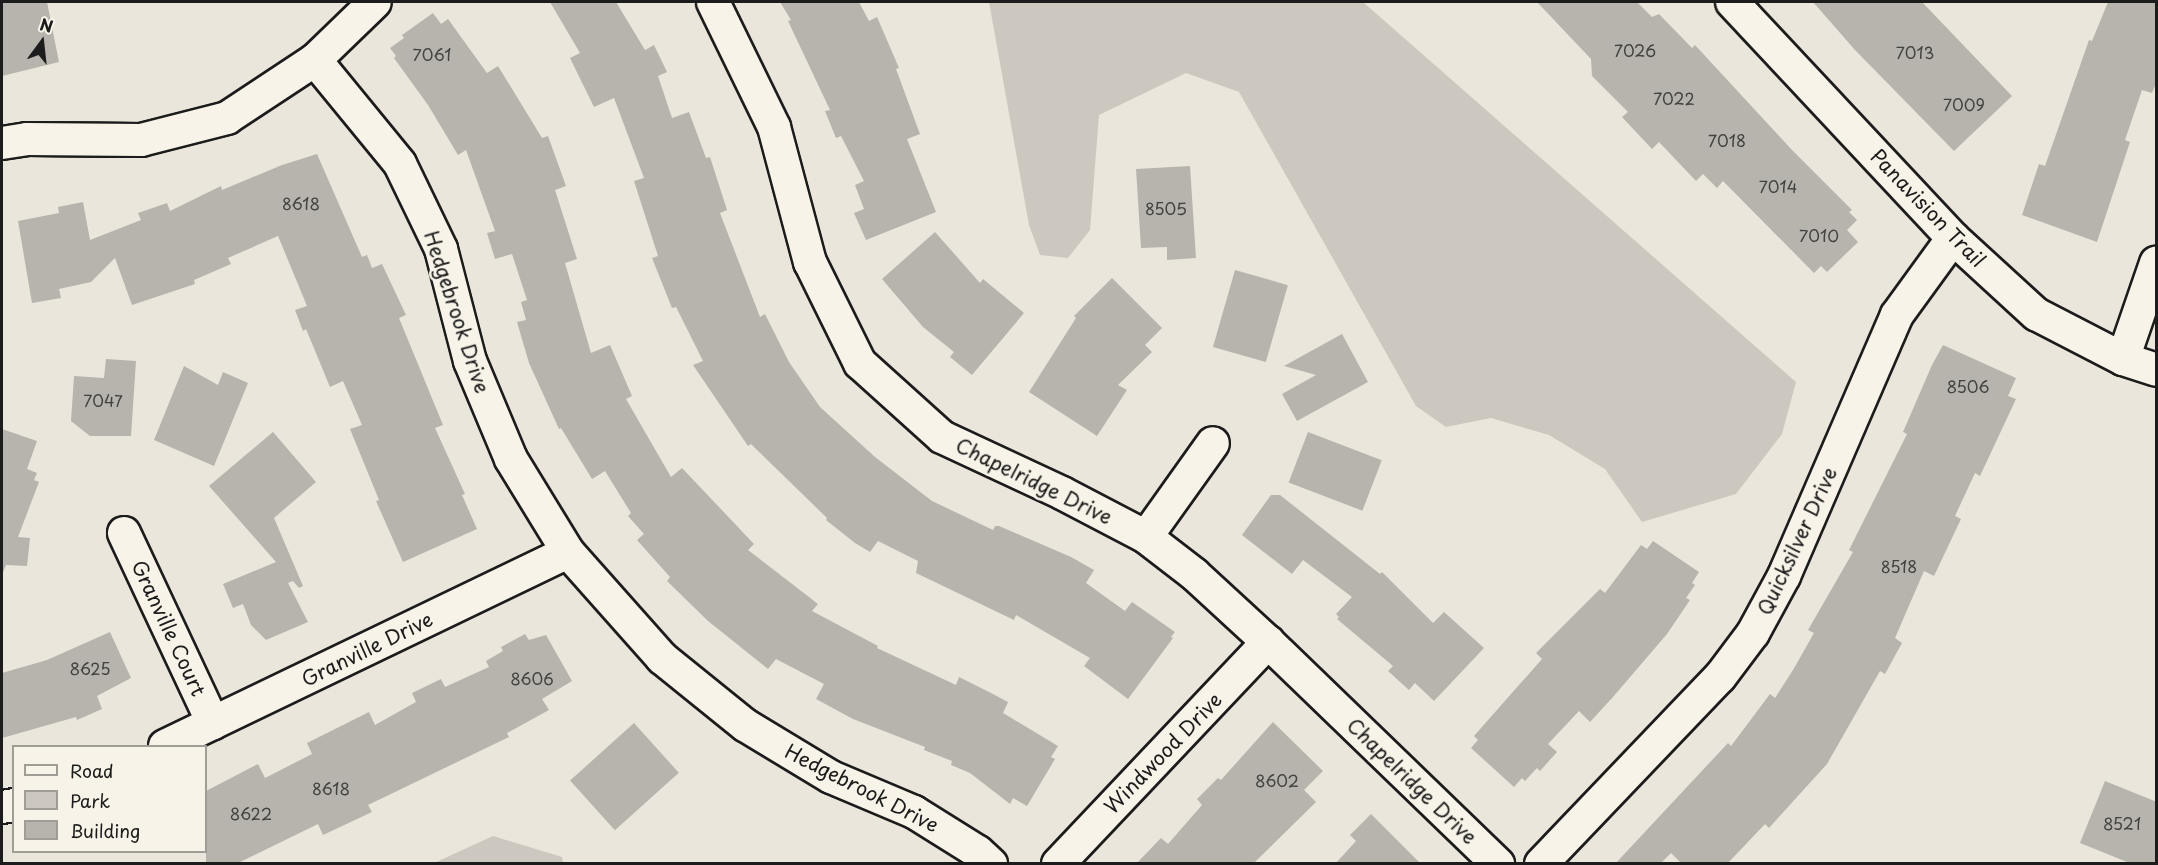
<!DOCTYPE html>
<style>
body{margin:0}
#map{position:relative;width:2158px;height:865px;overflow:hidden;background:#eae6dc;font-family:"Playpen Sans",sans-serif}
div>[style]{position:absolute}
.green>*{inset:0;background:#ccc8c0}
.building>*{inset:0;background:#b6b4ac;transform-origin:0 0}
.roads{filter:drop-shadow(2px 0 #1c1c1c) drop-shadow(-2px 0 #1c1c1c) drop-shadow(0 2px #1c1c1c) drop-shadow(0 -2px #1c1c1c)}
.minor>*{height:32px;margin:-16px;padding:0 16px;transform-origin:16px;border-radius:16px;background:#f7f3e8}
span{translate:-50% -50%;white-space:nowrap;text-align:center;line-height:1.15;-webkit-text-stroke:5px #f7f3e8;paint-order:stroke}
.number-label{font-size:16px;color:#424240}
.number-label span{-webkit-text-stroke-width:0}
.street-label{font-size:20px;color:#1c1c1c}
.frame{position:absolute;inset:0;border:3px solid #1c1c1c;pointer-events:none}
.legend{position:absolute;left:12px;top:745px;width:195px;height:108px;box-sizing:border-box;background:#f7f3e8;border:2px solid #9f9d96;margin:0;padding:8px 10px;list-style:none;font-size:18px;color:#1c1c1c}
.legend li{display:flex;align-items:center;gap:12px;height:30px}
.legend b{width:30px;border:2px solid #9f9d96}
.north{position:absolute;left:12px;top:12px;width:60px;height:60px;-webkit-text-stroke:4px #f7f3e8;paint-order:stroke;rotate:15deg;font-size:16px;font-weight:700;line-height:24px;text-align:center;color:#1c1c1c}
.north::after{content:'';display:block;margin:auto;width:21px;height:27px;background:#1c1c1c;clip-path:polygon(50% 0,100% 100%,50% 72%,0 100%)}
</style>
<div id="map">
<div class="green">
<div style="clip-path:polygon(989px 2px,1363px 2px,1796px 382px,1782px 434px,1736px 494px,1642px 522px,1605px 469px,1549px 435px,1491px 418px,1446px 427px,1416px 406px,1239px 92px,1186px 73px,1099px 115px,1090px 230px,1068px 258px,1040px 255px,1029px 225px)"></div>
<div style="clip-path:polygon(493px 836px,562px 857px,563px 863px,434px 863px)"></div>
</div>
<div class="building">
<div style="clip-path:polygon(2px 2px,47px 2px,59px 62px,2px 76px)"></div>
<div style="clip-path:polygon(550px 2px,616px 2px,645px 50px,654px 45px,667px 72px,658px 76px,672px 118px,689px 112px,706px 158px,710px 157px,727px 210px,720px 213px,760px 317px,765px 314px,789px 362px,820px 407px,875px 457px,932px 501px,993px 530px,995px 526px,999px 526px,1071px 557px,1094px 570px,1086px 583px,1125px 611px,1132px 602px,1175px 632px,1171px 637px,1173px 638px,1128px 699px,1084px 666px,1090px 658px,1016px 615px,1014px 620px,916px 573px,918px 561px,878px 541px,870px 552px,855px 543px,826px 520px,827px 518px,751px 444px,748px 446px,693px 365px,703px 361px,676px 307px,672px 308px,652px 258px,658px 256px,634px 181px,644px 178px,614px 98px,594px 107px,570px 58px,580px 53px)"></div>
<div style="clip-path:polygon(780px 2px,859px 2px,869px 21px,877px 17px,899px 68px,896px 69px,920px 134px,907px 139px,936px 212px,866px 240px,854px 213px,864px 209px,855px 185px,864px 181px,841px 136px,836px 138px,825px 111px,830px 110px,788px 21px,791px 20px)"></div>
<div style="clip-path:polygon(1537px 2px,1637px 2px,1652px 17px,1659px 14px,1692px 48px,1695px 45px,1792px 150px,1852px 210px,1849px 212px,1857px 220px,1847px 230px,1858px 242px,1827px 272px,1821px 266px,1814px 273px,1723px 181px,1717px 188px,1703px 174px,1696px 181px,1659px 142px,1652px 149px,1622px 117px,1628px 112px,1592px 76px,1591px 59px)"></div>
<div style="clip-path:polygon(1813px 2px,1922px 2px,2012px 96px,1954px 151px,1855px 50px)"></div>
<div style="clip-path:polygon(2108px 2px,2157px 2px,2157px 81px,2152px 93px,2142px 90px,2125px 140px,2130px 142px,2097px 242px,2022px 215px,2039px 164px,2045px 166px,2089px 40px,2092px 41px)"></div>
<div style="clip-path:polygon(433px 13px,441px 24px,448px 19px,487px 73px,498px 66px,542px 138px,548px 136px,566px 186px,555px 190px,577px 259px,565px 263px,591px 353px,610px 345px,632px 396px,626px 399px,671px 477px,682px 468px,754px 544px,748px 550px,818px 604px,812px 611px,878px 646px,877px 648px,956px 685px,959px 677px,991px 693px,1008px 702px,1003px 713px,1058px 746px,1051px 757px,1055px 759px,1027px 806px,1013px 798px,1010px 804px,970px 773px,951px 765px,952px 761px,924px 750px,925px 747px,853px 719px,816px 699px,824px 684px,776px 659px,768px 669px,708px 621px,667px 581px,670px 577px,637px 540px,644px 534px,628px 516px,631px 513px,605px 471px,592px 479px,561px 428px,559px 429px,529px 363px,517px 322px,526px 320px,521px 302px,527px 300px,512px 254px,495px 259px,487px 233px,495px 231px,466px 150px,458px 155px,428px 105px,394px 58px,396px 56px,390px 48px,404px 38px,402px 35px)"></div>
<div style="clip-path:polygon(317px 154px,362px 257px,367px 255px,372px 268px,382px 264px,406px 315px,399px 318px,443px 425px,435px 428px,465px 494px,462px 495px,477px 529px,403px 562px,376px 501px,379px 500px,350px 429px,362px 425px,343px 381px,330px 387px,306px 329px,303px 331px,295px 310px,307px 306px,278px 236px,228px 258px,231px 264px,194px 280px,195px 284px,132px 305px,115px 258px,91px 282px,59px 289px,61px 298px,32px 303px,18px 221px,59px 213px,58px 207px,83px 202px,90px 240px,141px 220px,138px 213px,167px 203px,170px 211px,221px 186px,222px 190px,282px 165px)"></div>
<div style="clip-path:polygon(1190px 166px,1196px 258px,1167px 260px,1167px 247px,1141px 248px,1136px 169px)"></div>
<div style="clip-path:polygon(935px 232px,980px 283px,983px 279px,1024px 313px,972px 375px,950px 357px,954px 352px,923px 327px,882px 279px)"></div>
<div style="left:1235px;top:270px;width:55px;height:80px;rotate:16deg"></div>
<div style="clip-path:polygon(1112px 278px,1162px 328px,1145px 345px,1152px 352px,1118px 385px,1127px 390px,1097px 436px,1029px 392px,1076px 318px,1074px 316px)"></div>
<div style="clip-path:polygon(1342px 334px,1368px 382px,1297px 421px,1282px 394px,1316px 375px,1284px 366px)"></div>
<div style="clip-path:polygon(1943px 345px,2016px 378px,2008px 396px,2016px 399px,1980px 476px,1975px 473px,1955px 516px,1961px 519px,1934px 576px,1924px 571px,1895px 638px,1902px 643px,1885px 674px,1880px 671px,1827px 764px,1769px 828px,1765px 824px,1727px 864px,1682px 864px,1671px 853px,1660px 864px,1615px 864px,1728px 743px,1731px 746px,1770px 694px,1775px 698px,1793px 670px,1814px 633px,1808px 630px,1853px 552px,1849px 550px,1907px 434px,1903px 432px,1932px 365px)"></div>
<div style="clip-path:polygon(106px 359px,136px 361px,131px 436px,90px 436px,71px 421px,74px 376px,104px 378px)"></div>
<div style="clip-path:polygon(184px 366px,218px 385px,223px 372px,248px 383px,214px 466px,154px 440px)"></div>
<div style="clip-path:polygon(2px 429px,37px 441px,27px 469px,37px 473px,34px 480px,39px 482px,18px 537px,30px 538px,27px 566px,6px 565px,2px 575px)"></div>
<div style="clip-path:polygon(273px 432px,316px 482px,274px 518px,303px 586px,299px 588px,293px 581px,288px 583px,308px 622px,266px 640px,251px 625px,243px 604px,233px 608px,223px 584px,276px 562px,209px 486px)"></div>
<div style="left:1308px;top:432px;width:79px;height:54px;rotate:21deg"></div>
<div style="clip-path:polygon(1271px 495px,1280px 495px,1380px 574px,1382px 572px,1433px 623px,1444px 612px,1484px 648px,1434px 701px,1415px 683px,1409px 690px,1388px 671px,1393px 666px,1337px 619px,1339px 617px,1336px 614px,1352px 597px,1303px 560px,1292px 574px,1242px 535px)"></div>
<div style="clip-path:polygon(1653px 541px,1699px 572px,1692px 583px,1695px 585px,1686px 598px,1690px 600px,1667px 634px,1613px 697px,1590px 722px,1579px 711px,1548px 744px,1557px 752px,1540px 771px,1537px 768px,1525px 781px,1522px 778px,1514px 787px,1471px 748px,1478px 740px,1474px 736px,1542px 659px,1536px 653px,1600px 589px,1605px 593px,1641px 545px,1647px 549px)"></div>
<div style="clip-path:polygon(110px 632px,131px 678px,97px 696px,102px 709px,77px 720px,76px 717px,2px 738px,2px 673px,47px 660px)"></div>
<div style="clip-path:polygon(525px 634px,529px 640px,546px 635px,572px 681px,542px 699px,549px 710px,507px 733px,509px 737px,368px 805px,372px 812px,323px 835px,318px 824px,236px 864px,206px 864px,206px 791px,258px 764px,265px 778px,312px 754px,307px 743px,369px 712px,375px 725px,416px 702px,412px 693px,441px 679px,445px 687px,489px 667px,486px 661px,503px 651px,501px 647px)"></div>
<div style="clip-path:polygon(1273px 722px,1323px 771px,1304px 790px,1316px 802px,1253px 864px,1136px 864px,1161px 838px,1168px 844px,1202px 805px,1197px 799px,1218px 778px,1221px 780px)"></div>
<div style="left:634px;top:723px;width:67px;height:86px;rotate:48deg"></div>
<div style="clip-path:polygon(2105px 781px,2157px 802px,2157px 864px,2132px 864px,2080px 843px)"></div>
<div style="clip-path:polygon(1371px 814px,1421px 864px,1335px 864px,1356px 841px,1350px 835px)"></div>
</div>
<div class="roads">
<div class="minor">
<div style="left:713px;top:2px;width:139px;rotate:64deg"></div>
<div style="left:774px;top:127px;width:140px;rotate:75.1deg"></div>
<div style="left:810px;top:262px;width:113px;rotate:63.7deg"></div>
<div style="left:860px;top:363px;width:110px;rotate:42.1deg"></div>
<div style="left:942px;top:437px;width:132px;rotate:25deg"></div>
<div style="left:1062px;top:493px;width:95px;rotate:27.6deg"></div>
<div style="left:1146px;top:537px;width:61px;rotate:37.6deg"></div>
<div style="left:1194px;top:574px;width:100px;rotate:42.6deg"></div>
<div style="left:1268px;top:642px;width:320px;rotate:44deg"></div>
<div style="left:1732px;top:2px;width:323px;rotate:46.9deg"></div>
<div style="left:1953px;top:238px;width:113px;rotate:42.5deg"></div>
<div style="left:2036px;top:314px;width:98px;rotate:27.3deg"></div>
<div style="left:2123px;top:359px;width:35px;rotate:18deg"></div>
<div style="left:315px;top:60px;width:134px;rotate:50.7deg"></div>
<div style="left:400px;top:164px;width:94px;rotate:64.2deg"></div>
<div style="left:441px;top:249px;width:116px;rotate:75.5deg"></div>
<div style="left:470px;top:361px;width:106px;rotate:67.3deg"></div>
<div style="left:511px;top:459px;width:109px;rotate:58.5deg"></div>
<div style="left:568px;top:552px;width:142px;rotate:48.4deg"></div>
<div style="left:662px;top:658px;width:107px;rotate:38.9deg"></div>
<div style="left:745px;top:725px;width:100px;rotate:31.2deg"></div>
<div style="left:831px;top:777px;width:90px;rotate:22.9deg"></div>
<div style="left:914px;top:812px;width:75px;rotate:32deg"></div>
<div style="left:978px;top:852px;width:18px;rotate:43deg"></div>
<div style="left:2px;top:143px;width:25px;rotate:-9deg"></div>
<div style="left:27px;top:139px;width:114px;rotate:0.5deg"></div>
<div style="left:141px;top:140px;width:89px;rotate:-14.3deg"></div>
<div style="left:227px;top:118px;width:105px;rotate:-33.4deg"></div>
<div style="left:315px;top:60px;width:83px;rotate:-44deg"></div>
<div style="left:2123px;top:359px;width:102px;rotate:-71deg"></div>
<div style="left:124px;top:533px;width:210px;rotate:64.9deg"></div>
<div style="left:1146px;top:537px;width:115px;rotate:-54.5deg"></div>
<div style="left:165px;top:746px;width:447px;rotate:-25.7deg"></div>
<div style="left:2px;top:807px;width:12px;rotate:-9deg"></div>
<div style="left:1058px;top:864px;width:306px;rotate:-46.6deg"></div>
<div style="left:1541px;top:864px;width:259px;rotate:-46.3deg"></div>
<div style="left:1720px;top:677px;width:55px;rotate:-53.1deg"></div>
<div style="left:1753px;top:633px;width:65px;rotate:-61.5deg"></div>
<div style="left:1784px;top:576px;width:284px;rotate:-66.6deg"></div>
<div style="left:1897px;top:315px;width:95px;rotate:-54deg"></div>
</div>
</div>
<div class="number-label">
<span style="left:1635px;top:50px">7026</span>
<span style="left:1915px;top:52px">7013</span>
<span style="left:432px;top:54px">7061</span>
<span style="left:1674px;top:98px">7022</span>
<span style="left:1964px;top:104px">7009</span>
<span style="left:1727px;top:140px">7018</span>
<span style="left:1778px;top:186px">7014</span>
<span style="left:301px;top:203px">8618</span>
<span style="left:1166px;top:208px">8505</span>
<span style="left:1819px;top:235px">7010</span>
<span style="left:1968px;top:386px">8506</span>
<span style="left:103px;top:400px">7047</span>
<span style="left:1899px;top:566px">8518</span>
<span style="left:90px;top:668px">8625</span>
<span style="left:532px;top:678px">8606</span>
<span style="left:1277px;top:780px">8602</span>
<span style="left:331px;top:788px">8618</span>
<span style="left:251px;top:813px">8622</span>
<span style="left:2122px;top:823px">8521</span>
</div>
<div class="street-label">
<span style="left:1928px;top:208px;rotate:46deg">Panavision Trail</span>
<span style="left:457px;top:312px;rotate:72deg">Hedgebrook Drive</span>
<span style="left:1034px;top:481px;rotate:26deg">Chapelridge Drive</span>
<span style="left:1797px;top:541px;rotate:-65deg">Quicksilver Drive</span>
<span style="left:169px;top:628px;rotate:65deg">Granville Court</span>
<span style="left:367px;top:649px;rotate:-26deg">Granville Drive</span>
<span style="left:1163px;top:753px;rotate:-46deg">Windwood Drive</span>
<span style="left:1412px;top:781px;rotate:44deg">Chapelridge Drive</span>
<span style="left:862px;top:788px;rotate:27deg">Hedgebrook Drive</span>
</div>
<div class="frame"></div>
<ul class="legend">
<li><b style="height:8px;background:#f7f3e8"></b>Road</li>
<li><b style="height:16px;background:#ccc8c0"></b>Park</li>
<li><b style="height:16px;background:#b6b4ac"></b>Building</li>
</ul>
<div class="north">N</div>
</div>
